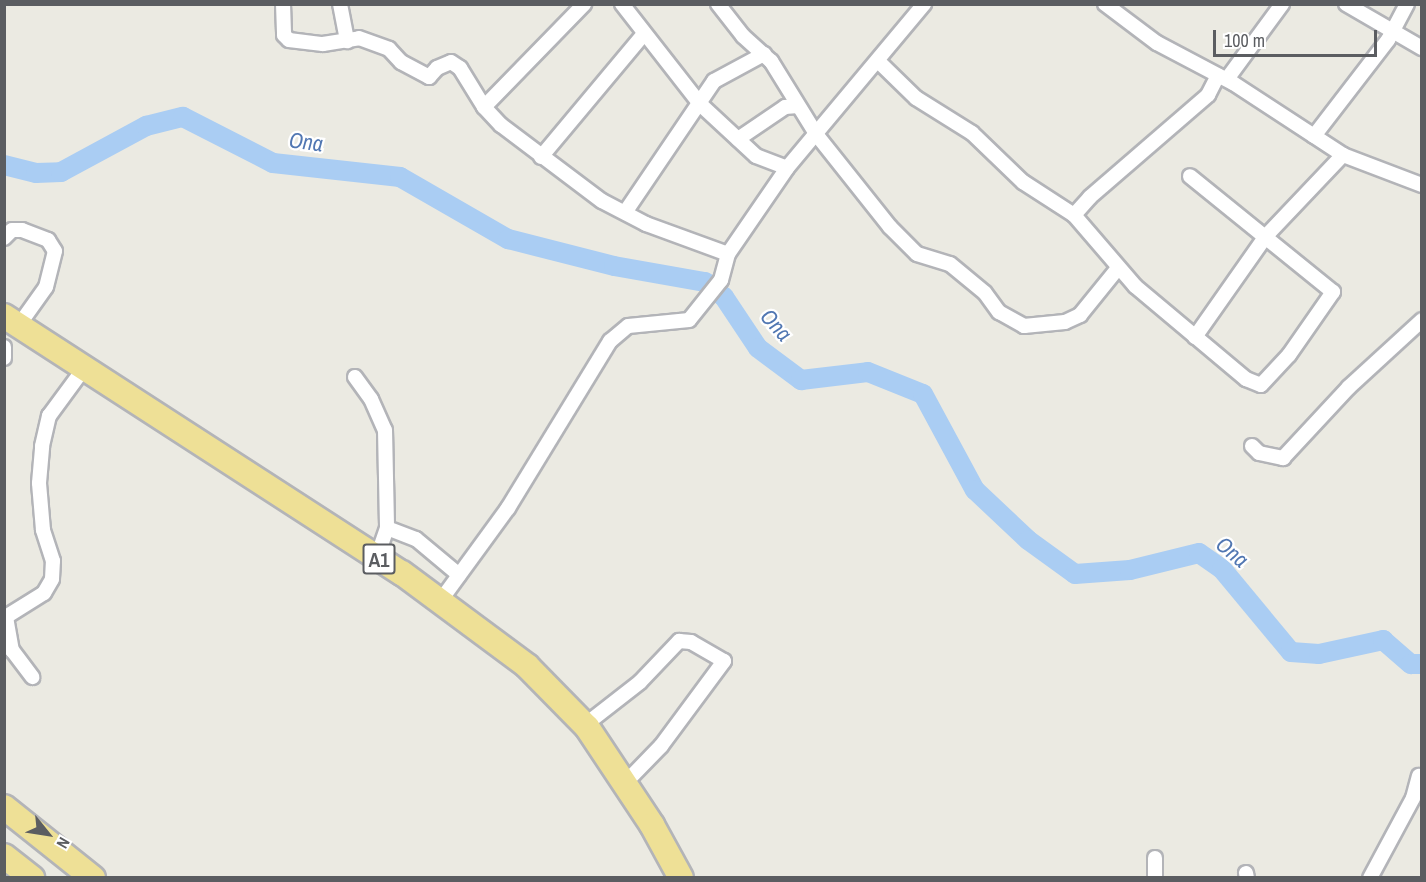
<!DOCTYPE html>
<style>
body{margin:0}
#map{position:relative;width:1426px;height:882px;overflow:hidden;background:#ebeae2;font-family:"Archivo Narrow",sans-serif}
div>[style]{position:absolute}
.river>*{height:20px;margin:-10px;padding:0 10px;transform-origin:10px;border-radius:10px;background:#aacdf3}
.roads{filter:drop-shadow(2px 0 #b3b4b8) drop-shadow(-2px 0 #b3b4b8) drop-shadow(0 2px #b3b4b8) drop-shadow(0 -2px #b3b4b8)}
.street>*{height:14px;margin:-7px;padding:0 7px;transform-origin:7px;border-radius:7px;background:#fff}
.highway>*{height:24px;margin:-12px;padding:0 12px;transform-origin:12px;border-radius:12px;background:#eee096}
span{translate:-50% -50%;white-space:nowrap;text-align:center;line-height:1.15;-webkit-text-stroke:4.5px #fff;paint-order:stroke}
.shield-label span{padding:2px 4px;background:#fff;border:2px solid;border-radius:4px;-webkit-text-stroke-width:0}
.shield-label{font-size:20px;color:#5b5d61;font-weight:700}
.water-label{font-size:22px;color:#5177b2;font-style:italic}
.frame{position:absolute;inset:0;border:6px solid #5b5d61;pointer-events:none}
.north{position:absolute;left:18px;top:804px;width:60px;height:60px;-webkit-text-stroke:4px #fff;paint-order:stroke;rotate:120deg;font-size:16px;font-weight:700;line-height:24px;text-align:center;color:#5b5d61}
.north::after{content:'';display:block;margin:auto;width:21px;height:27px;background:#5b5d61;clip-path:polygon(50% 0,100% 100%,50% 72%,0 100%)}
.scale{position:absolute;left:1213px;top:30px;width:164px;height:27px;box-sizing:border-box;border:3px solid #5b5d61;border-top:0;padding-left:8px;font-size:18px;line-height:21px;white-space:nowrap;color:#5b5d61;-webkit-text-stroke:4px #fff;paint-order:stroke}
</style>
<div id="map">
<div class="river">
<div style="left:4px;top:165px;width:33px;rotate:14deg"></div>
<div style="left:36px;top:173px;width:25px;rotate:-2deg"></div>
<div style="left:61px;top:172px;width:97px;rotate:-28.4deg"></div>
<div style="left:146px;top:126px;width:38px;rotate:-14deg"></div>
<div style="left:183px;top:117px;width:101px;rotate:27.1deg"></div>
<div style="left:273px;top:163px;width:128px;rotate:6.3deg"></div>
<div style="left:400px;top:177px;width:125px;rotate:29.9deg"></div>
<div style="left:508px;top:239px;width:109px;rotate:14.3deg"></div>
<div style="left:614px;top:266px;width:92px;rotate:10deg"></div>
<div style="left:705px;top:282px;width:24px;rotate:38deg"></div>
<div style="left:724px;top:297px;width:61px;rotate:56.3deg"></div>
<div style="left:758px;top:348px;width:54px;rotate:36.7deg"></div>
<div style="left:801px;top:380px;width:67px;rotate:-6.8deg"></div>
<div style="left:868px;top:372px;width:59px;rotate:21.8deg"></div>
<div style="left:923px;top:394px;width:109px;rotate:61.6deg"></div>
<div style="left:975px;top:490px;width:73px;rotate:43.3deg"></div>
<div style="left:1028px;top:540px;width:58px;rotate:35.9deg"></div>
<div style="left:1075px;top:574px;width:55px;rotate:-4.2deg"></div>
<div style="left:1130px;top:570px;width:71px;rotate:-13.8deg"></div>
<div style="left:1199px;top:553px;width:28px;rotate:35deg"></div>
<div style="left:1222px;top:569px;width:108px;rotate:50.3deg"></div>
<div style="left:1291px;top:652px;width:28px;rotate:4deg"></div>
<div style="left:1319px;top:654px;width:66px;rotate:-12.3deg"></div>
<div style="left:1383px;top:640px;width:37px;rotate:41deg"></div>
<div style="left:1411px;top:664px;width:11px"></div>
</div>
<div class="roads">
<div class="street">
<div style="left:283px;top:4px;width:31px;rotate:88deg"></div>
<div style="left:284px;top:35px;width:7px;rotate:45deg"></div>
<div style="left:289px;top:40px;width:34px;rotate:7deg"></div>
<div style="left:323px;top:44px;width:36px;rotate:-9deg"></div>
<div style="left:359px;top:38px;width:32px;rotate:20deg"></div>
<div style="left:389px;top:49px;width:18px;rotate:47deg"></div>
<div style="left:401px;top:62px;width:32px;rotate:28deg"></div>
<div style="left:429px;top:77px;width:12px;rotate:-48deg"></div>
<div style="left:437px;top:68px;width:15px;rotate:-23deg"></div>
<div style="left:451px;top:62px;width:11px;rotate:34deg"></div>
<div style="left:460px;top:68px;width:46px;rotate:58.4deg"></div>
<div style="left:484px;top:107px;width:25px;rotate:47deg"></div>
<div style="left:501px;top:125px;width:126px;rotate:37deg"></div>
<div style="left:602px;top:201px;width:50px;rotate:27.6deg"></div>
<div style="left:646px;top:224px;width:87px;rotate:20.1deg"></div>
<div style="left:728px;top:254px;width:27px;rotate:105deg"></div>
<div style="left:721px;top:280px;width:51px;rotate:128.7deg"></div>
<div style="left:689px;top:320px;width:61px;rotate:174.4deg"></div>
<div style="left:628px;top:326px;width:23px;rotate:140deg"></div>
<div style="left:610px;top:341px;width:196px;rotate:121.4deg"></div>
<div style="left:508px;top:508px;width:114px;rotate:126.1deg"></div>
<div style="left:340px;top:4px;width:38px;rotate:79deg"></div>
<div style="left:622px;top:4px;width:127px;rotate:52deg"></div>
<div style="left:700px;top:104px;width:76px;rotate:42.9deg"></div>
<div style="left:756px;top:156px;width:33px;rotate:21deg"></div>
<div style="left:787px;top:168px;width:214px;rotate:-50.1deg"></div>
<div style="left:718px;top:4px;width:41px;rotate:52deg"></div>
<div style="left:743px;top:36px;width:38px;rotate:42deg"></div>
<div style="left:771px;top:61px;width:86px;rotate:58.3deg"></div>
<div style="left:816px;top:134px;width:119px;rotate:51.5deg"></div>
<div style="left:890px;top:227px;width:38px;rotate:45deg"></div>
<div style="left:917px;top:254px;width:34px;rotate:17deg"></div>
<div style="left:950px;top:264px;width:45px;rotate:39.6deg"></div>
<div style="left:985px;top:293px;width:24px;rotate:54deg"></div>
<div style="left:999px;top:312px;width:29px;rotate:29deg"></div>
<div style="left:1024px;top:326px;width:41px;rotate:-5.6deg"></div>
<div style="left:1065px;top:322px;width:17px;rotate:-25deg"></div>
<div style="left:1080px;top:315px;width:60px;rotate:-51deg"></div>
<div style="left:1105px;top:4px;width:65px;rotate:36.9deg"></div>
<div style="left:1157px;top:43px;width:86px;rotate:27.8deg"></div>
<div style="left:1233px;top:83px;width:131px;rotate:33.2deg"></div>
<div style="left:1343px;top:155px;width:85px;rotate:20.8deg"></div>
<div style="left:1346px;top:4px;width:88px;rotate:30.1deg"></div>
<div style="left:878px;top:61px;width:53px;rotate:44.2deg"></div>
<div style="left:916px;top:98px;width:66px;rotate:32deg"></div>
<div style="left:972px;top:133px;width:71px;rotate:43.9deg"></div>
<div style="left:1023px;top:182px;width:61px;rotate:32.9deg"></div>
<div style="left:1074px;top:215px;width:94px;rotate:49.3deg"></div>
<div style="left:1135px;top:286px;width:145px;rotate:40deg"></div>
<div style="left:1246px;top:379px;width:16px;rotate:22deg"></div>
<div style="left:1261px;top:385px;width:41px;rotate:-47deg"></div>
<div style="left:1289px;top:355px;width:77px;rotate:-55.1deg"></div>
<div style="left:1333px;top:292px;width:184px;rotate:-141deg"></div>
<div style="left:1227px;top:79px;width:93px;rotate:-53.7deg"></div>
<div style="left:484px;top:107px;width:144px;rotate:-45.8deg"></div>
<div style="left:1314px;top:136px;width:121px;rotate:-52.4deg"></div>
<div style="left:1388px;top:40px;width:41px;rotate:-62.2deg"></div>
<div style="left:738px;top:139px;width:57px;rotate:-34.2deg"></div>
<div style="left:785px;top:107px;width:13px;rotate:-4deg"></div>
<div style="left:541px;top:157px;width:159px;rotate:-50.1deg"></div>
<div style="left:626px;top:211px;width:157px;rotate:-55.9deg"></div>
<div style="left:714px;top:81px;width:57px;rotate:-28.4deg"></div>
<div style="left:1074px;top:215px;width:24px;rotate:-48deg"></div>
<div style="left:1090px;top:197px;width:156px;rotate:-40.8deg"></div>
<div style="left:1208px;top:95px;width:22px;rotate:-63deg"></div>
<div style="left:4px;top:238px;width:11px;rotate:-45deg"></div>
<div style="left:12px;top:230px;width:10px"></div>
<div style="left:22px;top:230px;width:28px;rotate:21deg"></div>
<div style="left:48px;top:240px;width:13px;rotate:58deg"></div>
<div style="left:55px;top:251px;width:37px;rotate:104deg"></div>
<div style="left:46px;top:287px;width:47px;rotate:125.4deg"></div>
<div style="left:728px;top:254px;width:104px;rotate:-55.5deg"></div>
<div style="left:1195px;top:337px;width:123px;rotate:-54.9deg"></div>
<div style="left:1266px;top:236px;width:112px;rotate:-46.5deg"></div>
<div style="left:4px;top:347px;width:11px;rotate:90deg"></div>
<div style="left:355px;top:377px;width:27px;rotate:54deg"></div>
<div style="left:371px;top:399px;width:34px;rotate:66deg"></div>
<div style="left:385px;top:430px;width:98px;rotate:88.8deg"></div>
<div style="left:387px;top:528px;width:31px;rotate:109deg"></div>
<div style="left:1252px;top:446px;width:10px;rotate:45deg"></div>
<div style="left:1259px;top:453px;width:25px;rotate:12deg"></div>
<div style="left:1283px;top:458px;width:97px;rotate:-47.1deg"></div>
<div style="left:1349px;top:387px;width:99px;rotate:-42.5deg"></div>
<div style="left:387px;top:528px;width:31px;rotate:21deg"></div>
<div style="left:416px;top:539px;width:56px;rotate:39.9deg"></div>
<div style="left:6px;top:617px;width:34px;rotate:80deg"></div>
<div style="left:12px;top:650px;width:34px;rotate:53deg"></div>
<div style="left:4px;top:618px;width:47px;rotate:-32deg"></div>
<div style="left:44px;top:593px;width:16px;rotate:-60deg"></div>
<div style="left:52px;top:579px;width:18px;rotate:-87deg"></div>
<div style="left:53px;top:561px;width:33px;rotate:-108deg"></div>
<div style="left:43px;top:530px;width:47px;rotate:-94.9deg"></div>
<div style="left:39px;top:483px;width:37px;rotate:-85deg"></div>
<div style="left:42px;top:446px;width:31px;rotate:-77deg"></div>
<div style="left:49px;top:416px;width:61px;rotate:-53.7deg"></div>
<div style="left:585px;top:725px;width:70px;rotate:-38deg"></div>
<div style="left:640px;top:682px;width:57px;rotate:-46.4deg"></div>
<div style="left:679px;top:641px;width:12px;rotate:5deg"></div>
<div style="left:691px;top:642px;width:38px;rotate:30deg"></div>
<div style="left:724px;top:661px;width:106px;rotate:126.5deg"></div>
<div style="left:661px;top:746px;width:52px;rotate:134.2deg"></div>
<div style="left:1246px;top:873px;width:5px;rotate:79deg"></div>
<div style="left:1155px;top:878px;width:20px;rotate:-90deg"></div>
<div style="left:1370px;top:878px;width:91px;rotate:-61.7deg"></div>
<div style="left:1413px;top:798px;width:23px;rotate:-75deg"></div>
</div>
<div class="highway">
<div style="left:4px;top:316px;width:474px;rotate:32.9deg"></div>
<div style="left:402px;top:573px;width:156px;rotate:36.6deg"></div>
<div style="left:527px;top:666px;width:86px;rotate:45.5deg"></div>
<div style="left:587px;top:727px;width:118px;rotate:56.4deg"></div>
<div style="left:652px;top:825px;width:60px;rotate:61.3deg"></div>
<div style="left:4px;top:807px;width:114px;rotate:38.6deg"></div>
<div style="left:4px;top:856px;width:36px;rotate:38deg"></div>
</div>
</div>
<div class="shield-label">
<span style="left:379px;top:559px">A1</span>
</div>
<div class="water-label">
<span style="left:306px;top:142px;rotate:7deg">Ona</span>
<span style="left:776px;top:325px;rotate:48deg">Ona</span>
<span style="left:1232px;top:552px;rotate:40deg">Ona</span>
</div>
<div class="frame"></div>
<div class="north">N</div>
<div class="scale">100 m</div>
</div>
